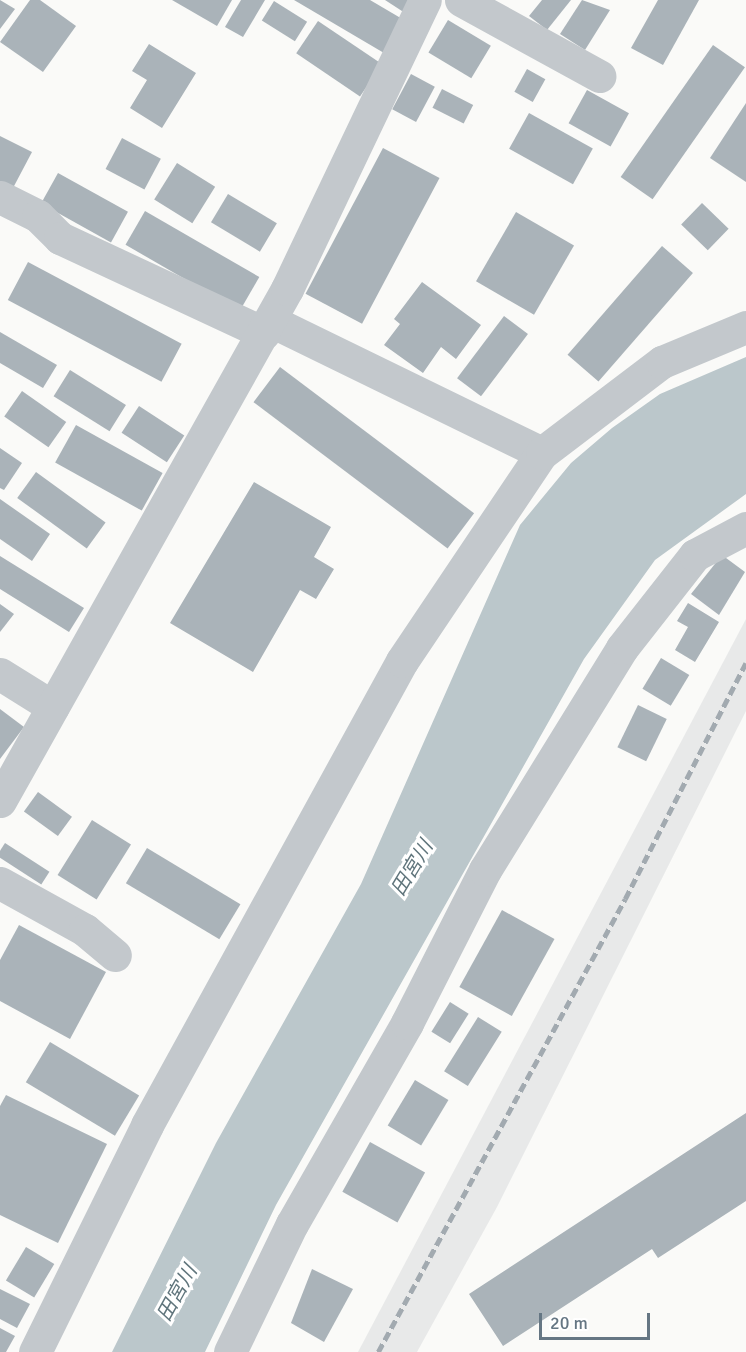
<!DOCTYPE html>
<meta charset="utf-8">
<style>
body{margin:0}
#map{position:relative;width:746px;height:1352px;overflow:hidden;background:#fafaf8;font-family:Signika,"Noto Sans JP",sans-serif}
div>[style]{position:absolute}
.built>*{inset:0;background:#e8e9e9}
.water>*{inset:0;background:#bbc7cb}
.building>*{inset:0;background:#aab3b9;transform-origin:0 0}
.minor>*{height:33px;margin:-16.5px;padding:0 16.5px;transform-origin:16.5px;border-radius:16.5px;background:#c3c8cc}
.rail>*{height:4.5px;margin-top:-2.25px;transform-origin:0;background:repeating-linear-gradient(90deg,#a2aab0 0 9px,transparent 0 13.5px)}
span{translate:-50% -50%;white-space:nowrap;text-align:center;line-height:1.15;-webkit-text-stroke:6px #fff;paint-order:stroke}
.water-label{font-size:20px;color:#60757c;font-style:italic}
.scale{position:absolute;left:539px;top:1313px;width:111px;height:27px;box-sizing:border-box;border:3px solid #657683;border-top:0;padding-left:8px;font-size:18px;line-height:21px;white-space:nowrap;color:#657683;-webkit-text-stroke:4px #fff;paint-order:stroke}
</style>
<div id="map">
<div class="built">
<div style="clip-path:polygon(746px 619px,746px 711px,497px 1207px,417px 1352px,358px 1352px)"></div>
</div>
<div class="water">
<div style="clip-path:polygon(746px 357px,746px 494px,655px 560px,584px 659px,276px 1205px,205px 1352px,112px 1352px,216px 1143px,361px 884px,520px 525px,571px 463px,612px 428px,660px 394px)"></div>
</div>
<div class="building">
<div style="clip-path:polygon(0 0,15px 9px,0 29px)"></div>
<div style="clip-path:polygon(30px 0,40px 0,76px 26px,43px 72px,0 42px)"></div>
<div style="clip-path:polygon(172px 0,232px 0,217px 26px)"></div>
<div style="clip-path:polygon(241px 0,265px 0,243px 37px,225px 27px)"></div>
<div style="clip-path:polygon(294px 0,370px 0,404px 20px,384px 53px)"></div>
<div style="clip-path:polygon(385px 0,413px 0,405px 13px)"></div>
<div style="clip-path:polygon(542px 0,571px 0,547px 30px,529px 16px)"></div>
<div style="clip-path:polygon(582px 0,610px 10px,585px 50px,560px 34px)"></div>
<div style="clip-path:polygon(658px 0,699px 0,663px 65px,631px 48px)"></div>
<div style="left:274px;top:1px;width:39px;height:23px;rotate:32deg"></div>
<div style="left:448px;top:20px;width:50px;height:38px;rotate:31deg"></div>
<div style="left:318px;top:21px;width:77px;height:39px;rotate:34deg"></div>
<div style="clip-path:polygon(149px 44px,196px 73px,162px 128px,130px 108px,147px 80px,132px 71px)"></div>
<div style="left:713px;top:45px;width:39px;height:161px;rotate:35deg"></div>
<div style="left:527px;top:69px;width:21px;height:26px;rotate:29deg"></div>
<div style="left:411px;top:74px;width:27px;height:40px;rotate:28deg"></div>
<div style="left:442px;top:89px;width:35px;height:21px;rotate:27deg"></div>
<div style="left:587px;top:90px;width:48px;height:38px;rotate:29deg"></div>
<div style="clip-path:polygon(746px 103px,746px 182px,710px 158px)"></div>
<div style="left:529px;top:113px;width:73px;height:41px;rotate:29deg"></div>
<div style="clip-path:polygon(0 136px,32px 152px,13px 188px,0 181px)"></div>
<div style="left:122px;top:138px;width:44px;height:35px;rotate:28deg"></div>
<div style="left:383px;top:148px;width:64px;height:165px;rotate:28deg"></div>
<div style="left:177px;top:163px;width:45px;height:43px;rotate:32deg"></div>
<div style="left:58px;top:173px;width:80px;height:35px;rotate:29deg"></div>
<div style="left:228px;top:194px;width:57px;height:33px;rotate:31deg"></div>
<div style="left:702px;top:203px;width:37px;height:30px;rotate:44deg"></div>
<div style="left:145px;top:211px;width:132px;height:39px;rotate:30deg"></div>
<div style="left:516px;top:212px;width:67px;height:80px;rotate:30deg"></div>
<div style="left:662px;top:246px;width:41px;height:144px;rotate:41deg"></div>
<div style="left:28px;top:262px;width:174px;height:43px;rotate:28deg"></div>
<div style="clip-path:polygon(422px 282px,481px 325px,456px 359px,441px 347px,423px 373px,384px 345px,400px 324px,394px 319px)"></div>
<div style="left:504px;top:316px;width:30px;height:78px;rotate:37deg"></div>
<div style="clip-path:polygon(0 332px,57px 365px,43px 388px,0 363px)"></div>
<div style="left:280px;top:367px;width:243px;height:44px;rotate:37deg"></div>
<div style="left:70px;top:370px;width:66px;height:31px;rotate:32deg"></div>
<div style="left:22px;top:391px;width:54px;height:31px;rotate:35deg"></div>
<div style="left:139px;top:406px;width:54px;height:32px;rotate:33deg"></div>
<div style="left:76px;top:425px;width:99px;height:43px;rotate:29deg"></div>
<div style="clip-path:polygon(0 448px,22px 463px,4px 490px,0 488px)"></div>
<div style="left:36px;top:472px;width:86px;height:32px;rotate:36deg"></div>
<div style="clip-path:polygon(254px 482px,331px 527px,314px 557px,334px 569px,316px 599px,300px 590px,253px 672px,170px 623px)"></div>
<div style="clip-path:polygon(0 499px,50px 534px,32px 561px,0 539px)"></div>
<div style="clip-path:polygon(722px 555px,745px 572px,719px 615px,691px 594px)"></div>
<div style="clip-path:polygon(0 556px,84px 608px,69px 632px,0 589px)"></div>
<div style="clip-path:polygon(688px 603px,719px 622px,695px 662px,675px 650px,688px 627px,677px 621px)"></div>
<div style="clip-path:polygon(0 604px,14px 614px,0 632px)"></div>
<div style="left:661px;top:658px;width:33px;height:36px;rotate:31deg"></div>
<div style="left:638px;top:705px;width:32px;height:47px;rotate:26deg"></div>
<div style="clip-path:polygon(0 709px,24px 727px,0 759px)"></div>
<div style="left:38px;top:792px;width:42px;height:24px;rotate:36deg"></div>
<div style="left:92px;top:820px;width:46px;height:65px;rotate:32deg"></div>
<div style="left:5px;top:843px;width:53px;height:15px;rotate:33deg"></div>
<div style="left:147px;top:848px;width:109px;height:41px;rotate:31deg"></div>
<div style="left:502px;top:910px;width:60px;height:88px;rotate:29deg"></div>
<div style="clip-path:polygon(19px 925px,106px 972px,70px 1039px,0 1001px,0 960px)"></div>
<div style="left:450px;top:1002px;width:22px;height:35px;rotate:32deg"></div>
<div style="left:478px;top:1017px;width:28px;height:64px;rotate:32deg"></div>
<div style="left:50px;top:1042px;width:104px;height:47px;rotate:31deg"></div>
<div style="left:415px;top:1080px;width:39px;height:53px;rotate:31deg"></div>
<div style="clip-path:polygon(6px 1095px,107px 1144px,58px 1243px,0 1215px,0 1106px)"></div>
<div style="clip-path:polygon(746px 1113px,746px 1201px,658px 1258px,652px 1249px,503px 1346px,469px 1294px)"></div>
<div style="left:370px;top:1142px;width:63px;height:57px;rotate:29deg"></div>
<div style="left:26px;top:1247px;width:33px;height:39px;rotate:31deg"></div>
<div style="clip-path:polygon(312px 1269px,353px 1289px,324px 1342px,291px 1323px)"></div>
<div style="clip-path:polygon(0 1289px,30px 1304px,17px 1328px,0 1319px)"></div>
<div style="clip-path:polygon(0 1328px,15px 1336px,6px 1352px,0 1352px)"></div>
</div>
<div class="minor">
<div style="left:461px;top:0;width:158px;rotate:28.8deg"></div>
<div style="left:0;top:197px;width:42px;rotate:26.6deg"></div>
<div style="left:38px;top:216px;width:31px;rotate:45deg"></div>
<div style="left:60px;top:238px;width:225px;rotate:25deg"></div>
<div style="left:271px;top:321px;width:301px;rotate:26deg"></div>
<div style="left:0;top:674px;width:62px;rotate:31.9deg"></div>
<div style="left:0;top:801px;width:587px;rotate:-60.73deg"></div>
<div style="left:287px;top:289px;width:320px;rotate:-64.5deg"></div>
<div style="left:0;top:883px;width:97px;rotate:28.9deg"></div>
<div style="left:85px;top:930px;width:39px;rotate:40deg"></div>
<div style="left:35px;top:1352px;width:253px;rotate:-63.7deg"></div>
<div style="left:147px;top:1125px;width:529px;rotate:-61.21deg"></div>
<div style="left:402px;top:661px;width:251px;rotate:-56.1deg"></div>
<div style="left:542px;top:453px;width:151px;rotate:-37.2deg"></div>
<div style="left:662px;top:362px;width:91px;rotate:-22.6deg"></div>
<div style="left:230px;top:1352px;width:142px;rotate:-64.2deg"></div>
<div style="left:292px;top:1224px;width:232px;rotate:-60.2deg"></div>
<div style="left:407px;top:1023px;width:172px;rotate:-63deg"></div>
<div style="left:485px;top:870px;width:261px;rotate:-58.3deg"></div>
<div style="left:622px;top:648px;width:118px;rotate:-51.9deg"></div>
<div style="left:695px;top:555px;width:58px;rotate:-27.9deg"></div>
</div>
<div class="rail">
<div style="left:378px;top:1352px;width:516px;rotate:-61.4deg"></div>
<div style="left:625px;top:899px;width:265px;rotate:-62.9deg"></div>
</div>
<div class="water-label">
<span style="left:412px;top:868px;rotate:-59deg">田宮川</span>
<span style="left:177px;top:1293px;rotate:-61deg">田宮川</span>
</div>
<div class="scale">20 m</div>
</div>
